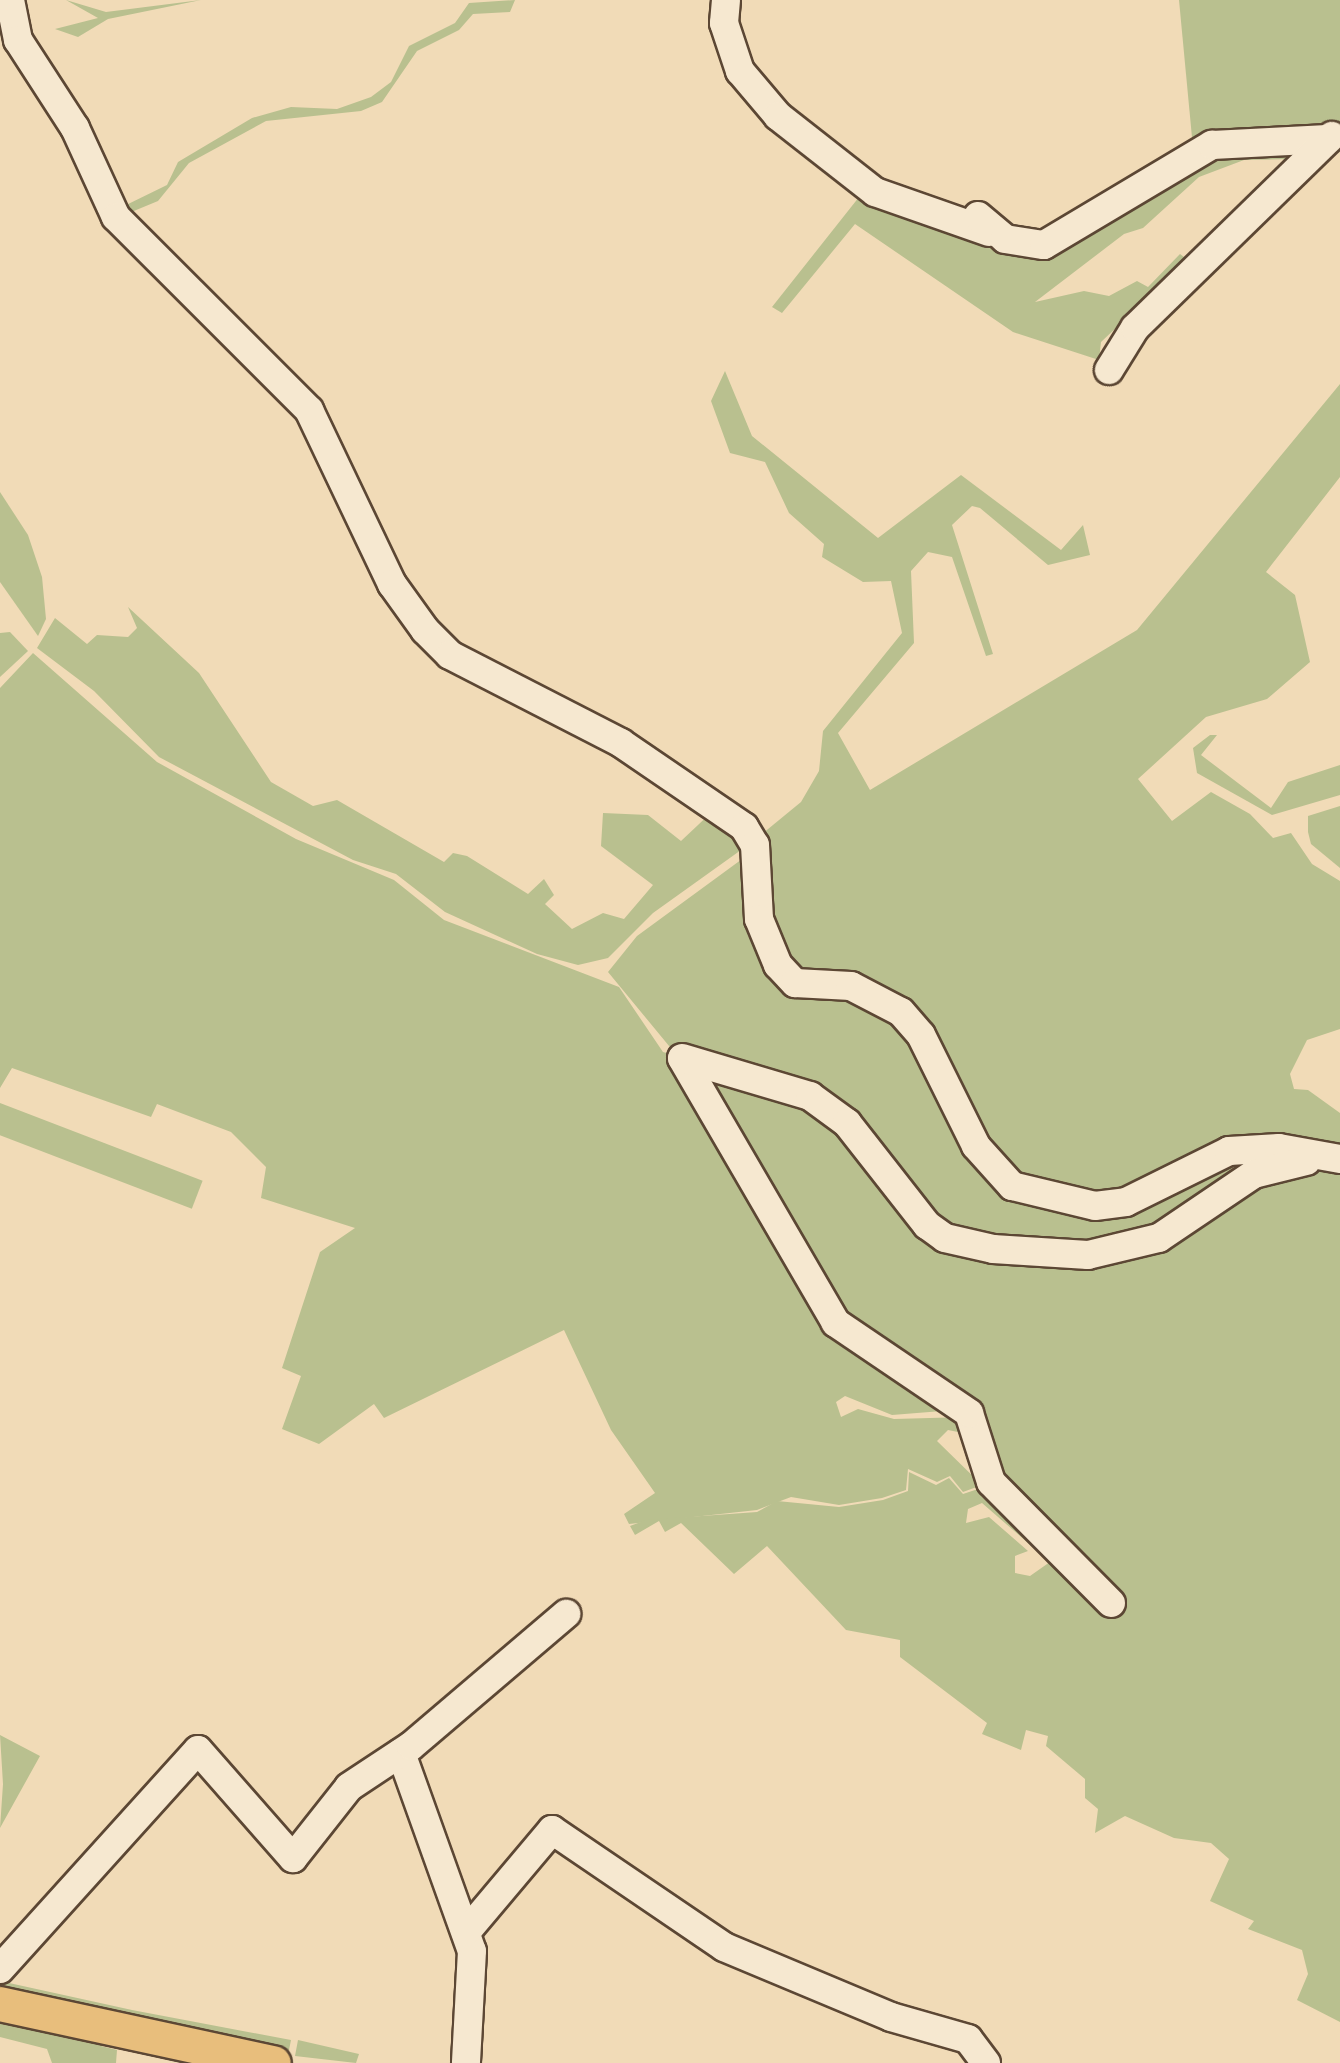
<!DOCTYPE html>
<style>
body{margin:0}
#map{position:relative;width:1340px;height:2063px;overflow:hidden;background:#f1dbb7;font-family:"IM FELL Great Primer",serif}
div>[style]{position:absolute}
.green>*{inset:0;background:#b9c08f;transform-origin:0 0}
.roads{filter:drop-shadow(2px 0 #5c4734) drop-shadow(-2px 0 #5c4734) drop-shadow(0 2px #5c4734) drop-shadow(0 -2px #5c4734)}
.minor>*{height:28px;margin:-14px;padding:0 14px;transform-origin:14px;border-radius:14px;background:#f6e8d0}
.major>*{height:34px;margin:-17px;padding:0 17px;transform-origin:17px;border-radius:17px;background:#e8be7c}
span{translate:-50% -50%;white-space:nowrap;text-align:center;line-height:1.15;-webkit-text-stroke:8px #f6e8d0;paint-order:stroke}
</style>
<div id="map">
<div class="green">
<div style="clip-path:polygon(66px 0,106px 12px,201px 0,108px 19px,78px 37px,55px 29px,98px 18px)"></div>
<div style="clip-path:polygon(515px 0,510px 12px,473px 14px,459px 30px,417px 51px,382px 102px,361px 111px,266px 121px,189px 163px,158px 201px,129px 213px,120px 208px,167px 185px,178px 162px,252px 118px,291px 107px,337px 109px,371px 97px,391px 82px,409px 46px,455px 23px,469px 3px)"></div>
<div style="clip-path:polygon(1179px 0,1340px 0,1340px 124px,1193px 148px)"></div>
<div style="clip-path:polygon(1306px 148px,1294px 159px,1244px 160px,1199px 177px,1143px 228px,1124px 234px,1035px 302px,1084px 291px,1109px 296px,1137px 281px,1148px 287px,1180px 254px,1188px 260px,1101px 342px,1099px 360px,1013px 332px,855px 224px,782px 313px,772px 307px,863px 192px,1038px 258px,1077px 243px,1205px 158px)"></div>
<div style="clip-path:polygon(725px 371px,752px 436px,878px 538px,961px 475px,1061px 550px,1083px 525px,1090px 555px,1048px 565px,980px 508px,972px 506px,952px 525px,993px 654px,986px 656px,952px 557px,928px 552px,911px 571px,914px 643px,838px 733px,870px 790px,1137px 630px,1340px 384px,1340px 477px,1266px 572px,1295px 595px,1310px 662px,1267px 699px,1206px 717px,1138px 779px,1172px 821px,1211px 792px,1250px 814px,1273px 838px,1291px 833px,1312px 864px,1340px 881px,1340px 1029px,1307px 1040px,1290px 1074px,1294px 1089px,1308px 1090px,1340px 1113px,1340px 1156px,1278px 1143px,1092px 1195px,1003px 1170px,917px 1018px,808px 983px,779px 963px,757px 838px,801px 802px,819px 771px,823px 731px,902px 633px,891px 581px,863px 582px,822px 557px,824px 544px,789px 513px,765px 462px,730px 453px,711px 401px)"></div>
<div style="clip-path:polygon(0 492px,28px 535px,42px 577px,46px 619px,38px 636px,0 582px)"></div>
<div style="clip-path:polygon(128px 607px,199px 673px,271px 782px,313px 806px,337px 800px,444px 862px,453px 853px,467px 856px,528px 894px,544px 879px,554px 895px,545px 904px,572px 929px,603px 913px,624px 919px,653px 885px,601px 846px,603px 813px,648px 815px,681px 841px,715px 809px,748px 845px,653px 913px,608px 958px,578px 965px,537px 954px,445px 912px,396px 874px,353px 860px,159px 757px,94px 691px,37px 648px,55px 618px,87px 644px,97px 635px,128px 637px,137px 628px)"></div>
<div style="clip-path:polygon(10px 632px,28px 651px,0 677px,0 633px)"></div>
<div style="clip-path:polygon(33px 653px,157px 762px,296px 839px,394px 880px,444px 920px,619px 987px,663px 1052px,677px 1056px,790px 1262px,942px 1411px,892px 1415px,845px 1396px,836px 1402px,841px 1417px,858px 1409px,894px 1419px,966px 1417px,979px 1467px,967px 1458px,963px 1433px,948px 1430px,937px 1441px,982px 1485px,963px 1492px,950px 1476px,937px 1482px,908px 1469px,906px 1490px,882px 1498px,839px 1505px,791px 1497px,757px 1510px,629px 1524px,624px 1514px,655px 1493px,611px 1430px,564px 1330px,384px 1418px,374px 1404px,319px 1444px,282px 1429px,301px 1376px,282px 1368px,320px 1252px,355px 1228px,261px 1198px,266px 1167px,231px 1132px,157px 1104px,151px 1117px,12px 1068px,0 1088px,0 688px)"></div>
<div style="clip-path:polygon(1210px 735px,1217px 735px,1201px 755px,1271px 808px,1288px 782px,1340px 765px,1340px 795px,1272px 815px,1197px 773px,1193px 748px)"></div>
<div style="clip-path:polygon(1340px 806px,1340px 868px,1311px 844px,1308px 832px,1308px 816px)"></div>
<div style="clip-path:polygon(749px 854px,761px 954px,893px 1013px,984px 1169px,1141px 1202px,1261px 1153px,1211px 1204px,1087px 1252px,947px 1235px,849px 1121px,674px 1052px,608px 972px,637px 936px)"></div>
<div style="clip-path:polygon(690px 1065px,795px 1091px,824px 1108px,924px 1228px,944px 1242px,993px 1252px,1088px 1259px,1160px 1241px,1255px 1177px,1291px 1165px,1340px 1164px,1340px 2022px,1297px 2000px,1308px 1974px,1302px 1950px,1248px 1929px,1254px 1921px,1210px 1901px,1229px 1859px,1211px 1843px,1174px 1838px,1125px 1816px,1095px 1833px,1098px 1809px,1085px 1798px,1085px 1779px,1046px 1746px,1048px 1736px,1026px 1730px,1021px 1750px,982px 1734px,987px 1723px,900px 1657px,900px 1640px,846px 1630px,767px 1546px,734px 1574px,681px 1523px,665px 1532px,659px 1521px,635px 1535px,630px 1526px,646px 1520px,757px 1512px,777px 1501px,839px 1507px,883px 1500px,908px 1491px,909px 1472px,936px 1485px,949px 1478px,963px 1494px,984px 1487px,1044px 1542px,1036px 1550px,982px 1503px,968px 1509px,966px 1523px,989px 1517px,1028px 1551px,1015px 1556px,1015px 1573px,1030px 1576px,1057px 1557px,1106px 1607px,1113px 1601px,994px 1480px,971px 1410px,838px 1321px,796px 1259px)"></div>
<div style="left:0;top:1103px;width:217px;height:30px;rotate:21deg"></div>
<div style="clip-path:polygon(0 1735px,40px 1756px,0 1828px,3px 1784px)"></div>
<div style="clip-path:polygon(0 1981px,132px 2010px,291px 2040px,288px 2055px,0 1995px)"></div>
<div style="clip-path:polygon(0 2016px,104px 2039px,101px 2046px,117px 2050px,116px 2063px,52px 2063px,47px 2049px,0 2037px)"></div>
<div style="clip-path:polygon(298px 2040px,359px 2054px,356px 2063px,295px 2056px)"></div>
</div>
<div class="roads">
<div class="minor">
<div style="left:10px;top:0;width:41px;rotate:78.7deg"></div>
<div style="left:18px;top:40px;width:105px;rotate:57.1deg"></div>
<div style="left:75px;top:128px;width:98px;rotate:65.3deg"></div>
<div style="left:116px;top:217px;width:273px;rotate:45deg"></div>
<div style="left:309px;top:410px;width:193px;rotate:64.5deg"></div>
<div style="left:392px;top:584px;width:57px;rotate:54.3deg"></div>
<div style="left:425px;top:630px;width:35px;rotate:45deg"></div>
<div style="left:450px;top:655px;width:192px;rotate:27.2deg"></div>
<div style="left:621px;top:743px;width:149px;rotate:34.3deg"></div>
<div style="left:744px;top:827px;width:21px;rotate:59deg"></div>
<div style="left:755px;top:845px;width:74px;rotate:86.9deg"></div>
<div style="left:759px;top:919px;width:50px;rotate:67.6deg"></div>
<div style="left:778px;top:965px;width:25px;rotate:47deg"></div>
<div style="left:795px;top:983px;width:56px;rotate:3.1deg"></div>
<div style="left:851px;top:986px;width:56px;rotate:27.5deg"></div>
<div style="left:901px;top:1012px;width:30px;rotate:49deg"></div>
<div style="left:921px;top:1035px;width:124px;rotate:63.6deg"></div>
<div style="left:976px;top:1146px;width:54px;rotate:48deg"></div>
<div style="left:1012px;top:1186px;width:85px;rotate:13.5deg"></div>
<div style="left:1095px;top:1206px;width:31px;rotate:-7deg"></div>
<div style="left:1126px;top:1202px;width:115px;rotate:-26.3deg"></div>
<div style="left:1229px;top:1151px;width:50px;rotate:-3.4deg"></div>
<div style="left:1279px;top:1148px;width:62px;rotate:10.2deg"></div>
<div style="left:726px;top:0;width:23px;rotate:95deg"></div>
<div style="left:724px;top:23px;width:51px;rotate:71.6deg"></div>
<div style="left:740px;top:71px;width:59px;rotate:49.8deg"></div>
<div style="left:778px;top:116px;width:123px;rotate:38.1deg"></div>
<div style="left:875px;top:192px;width:121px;rotate:19.3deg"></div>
<div style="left:978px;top:216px;width:35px;rotate:40deg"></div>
<div style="left:1005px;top:239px;width:39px;rotate:9deg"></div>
<div style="left:1044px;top:245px;width:196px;rotate:-30.8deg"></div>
<div style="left:1212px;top:145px;width:116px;rotate:-3deg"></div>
<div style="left:1109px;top:370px;width:49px;rotate:-58.2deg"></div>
<div style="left:1135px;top:328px;width:275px;rotate:-44.3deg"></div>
<div style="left:1111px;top:1603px;width:170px;rotate:-134.8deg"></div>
<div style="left:991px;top:1482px;width:72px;rotate:-107.7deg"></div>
<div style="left:969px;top:1413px;width:161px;rotate:-145.9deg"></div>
<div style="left:836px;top:1323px;width:306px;rotate:-120.2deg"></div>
<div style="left:682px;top:1058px;width:134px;rotate:16.5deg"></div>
<div style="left:810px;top:1096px;width:46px;rotate:36.1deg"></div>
<div style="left:847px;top:1123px;width:130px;rotate:51.9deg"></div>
<div style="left:927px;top:1225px;width:22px;rotate:36deg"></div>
<div style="left:945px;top:1238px;width:49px;rotate:12.9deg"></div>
<div style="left:993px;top:1249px;width:95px;rotate:3.6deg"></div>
<div style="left:1088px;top:1255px;width:73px;rotate:-13.5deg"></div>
<div style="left:1159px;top:1238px;width:115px;rotate:-34deg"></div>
<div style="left:1254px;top:1174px;width:54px;rotate:-14deg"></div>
<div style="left:401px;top:1753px;width:210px;rotate:70.3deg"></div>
<div style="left:472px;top:1951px;width:112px;rotate:93.1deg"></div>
<div style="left:467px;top:1931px;width:132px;rotate:-49.9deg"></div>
<div style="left:552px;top:1830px;width:208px;rotate:34.2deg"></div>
<div style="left:724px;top:1947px;width:181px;rotate:22.7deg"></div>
<div style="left:891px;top:2017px;width:80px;rotate:15.9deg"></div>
<div style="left:968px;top:2039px;width:30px;rotate:53deg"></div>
<div style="left:0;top:1969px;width:295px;rotate:-47.9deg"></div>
<div style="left:198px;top:1750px;width:144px;rotate:48.7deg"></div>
<div style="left:293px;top:1858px;width:90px;rotate:-51.7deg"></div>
<div style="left:349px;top:1787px;width:74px;rotate:-33.5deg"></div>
<div style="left:411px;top:1746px;width:204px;rotate:-40.4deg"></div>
</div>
<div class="major">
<div style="left:0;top:2004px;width:280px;rotate:12.2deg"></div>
</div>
</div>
</div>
